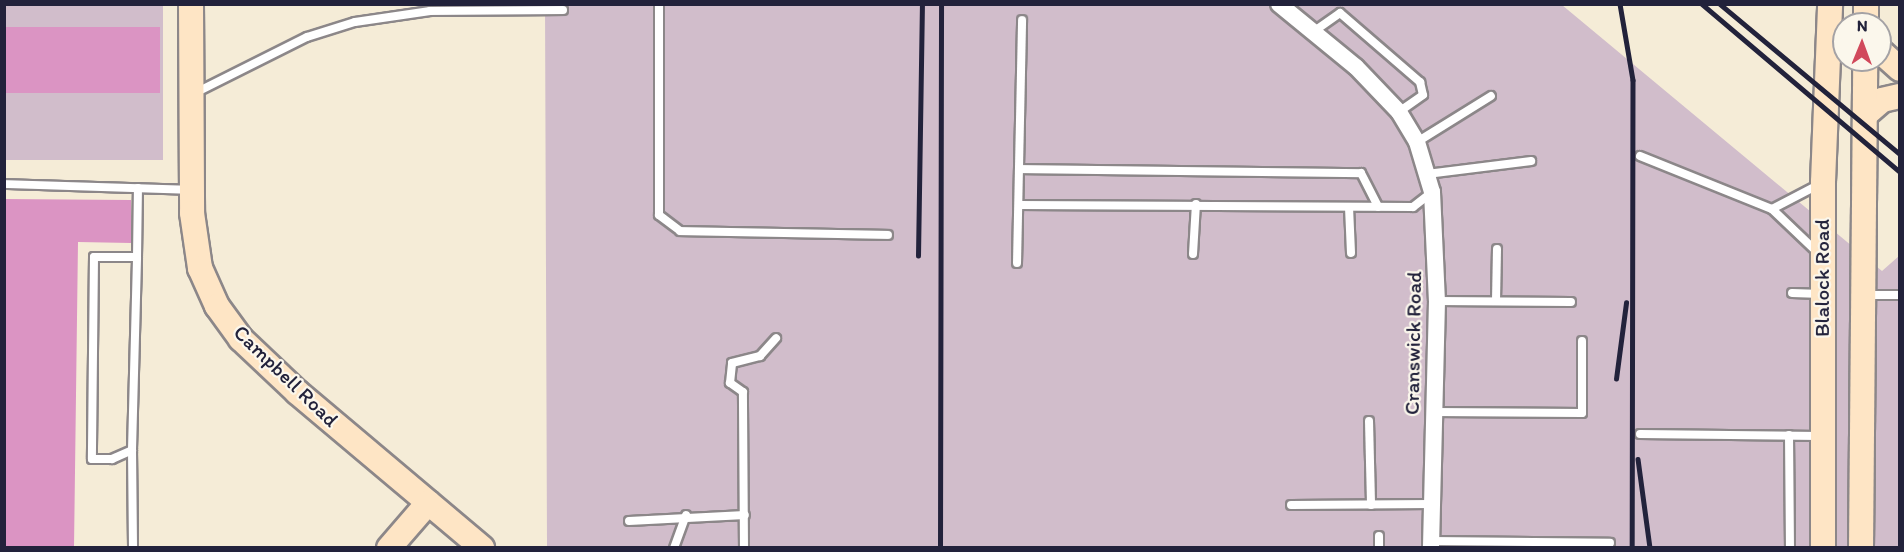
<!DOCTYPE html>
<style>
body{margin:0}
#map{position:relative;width:1904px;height:552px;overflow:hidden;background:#f5ecd7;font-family:Itim,sans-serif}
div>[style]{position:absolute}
.industrial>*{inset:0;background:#d1bdcb;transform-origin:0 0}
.building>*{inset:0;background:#db94c3;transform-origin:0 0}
.roads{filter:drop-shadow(2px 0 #8c8789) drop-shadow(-2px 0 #8c8789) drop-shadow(0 2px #8c8789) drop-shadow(0 -2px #8c8789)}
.lane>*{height:8px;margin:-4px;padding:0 4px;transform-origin:4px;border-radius:4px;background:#fff}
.street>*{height:16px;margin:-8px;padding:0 8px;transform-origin:8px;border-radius:8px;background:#fff}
.secondary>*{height:24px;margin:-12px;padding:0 12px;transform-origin:12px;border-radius:12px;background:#fee5c5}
.rail>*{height:4.5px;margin:-2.25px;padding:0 2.25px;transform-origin:2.25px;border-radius:2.25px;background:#22223b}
span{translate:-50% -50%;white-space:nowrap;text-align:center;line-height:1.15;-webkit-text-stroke:4.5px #fbf7ec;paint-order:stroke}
.street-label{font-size:21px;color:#22223b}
.frame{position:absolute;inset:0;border:6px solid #22223b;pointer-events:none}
.north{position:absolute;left:1832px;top:12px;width:60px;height:60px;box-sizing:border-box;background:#fbf7ec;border:2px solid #a4a2a5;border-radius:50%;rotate:1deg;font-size:16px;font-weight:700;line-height:24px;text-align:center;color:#22223b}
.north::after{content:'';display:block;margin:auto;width:21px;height:27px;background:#d1495b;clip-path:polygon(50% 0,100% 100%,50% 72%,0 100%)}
</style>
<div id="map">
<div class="industrial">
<div style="left:5px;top:5px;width:158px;height:155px"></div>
<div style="clip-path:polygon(545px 5px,1562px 5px,1882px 271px,1899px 256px,1899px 547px,547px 547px)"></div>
</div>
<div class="building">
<div style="left:4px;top:27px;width:156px;height:66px"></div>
<div style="clip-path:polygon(4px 199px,131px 200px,131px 243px,78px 242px,74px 548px,4px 548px)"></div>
</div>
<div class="roads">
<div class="lane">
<div style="left:659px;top:4px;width:211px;rotate:90deg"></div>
<div style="left:659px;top:215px;width:26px;rotate:37deg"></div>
<div style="left:680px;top:231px;width:208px;rotate:1.1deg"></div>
<div style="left:1313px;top:32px;width:33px;rotate:-35deg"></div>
<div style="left:1340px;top:13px;width:106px;rotate:40.8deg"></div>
<div style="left:1420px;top:82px;width:13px;rotate:77deg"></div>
<div style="left:1423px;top:95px;width:29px;rotate:145deg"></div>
<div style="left:195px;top:93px;width:125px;rotate:-26.6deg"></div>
<div style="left:307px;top:37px;width:50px;rotate:-17.4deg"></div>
<div style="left:355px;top:22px;width:76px;rotate:-8.3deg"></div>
<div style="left:430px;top:11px;width:133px;rotate:-0.4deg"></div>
<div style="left:1417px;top:142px;width:87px;rotate:-31.9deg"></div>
<div style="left:1640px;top:156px;width:142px;rotate:21.9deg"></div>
<div style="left:1772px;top:209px;width:54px;rotate:-27.5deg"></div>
<div style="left:1019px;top:169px;width:342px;rotate:0.7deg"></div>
<div style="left:1361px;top:173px;width:38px;rotate:63deg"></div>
<div style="left:1427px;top:174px;width:105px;rotate:-7.1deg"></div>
<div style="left:4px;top:184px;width:187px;rotate:1.8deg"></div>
<div style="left:1019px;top:205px;width:394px;rotate:0.3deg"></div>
<div style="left:1413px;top:207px;width:24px;rotate:-38deg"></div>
<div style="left:1349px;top:207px;width:46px;rotate:87.5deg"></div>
<div style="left:1772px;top:209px;width:64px;rotate:43.7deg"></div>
<div style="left:1193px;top:254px;width:50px;rotate:-86.6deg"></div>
<div style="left:137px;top:257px;width:43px;rotate:180deg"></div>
<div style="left:94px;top:257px;width:202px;rotate:90.6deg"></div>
<div style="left:92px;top:459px;width:20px"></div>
<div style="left:112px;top:459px;width:22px;rotate:-24deg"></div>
<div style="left:132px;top:450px;width:193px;rotate:-88.5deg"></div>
<div style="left:137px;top:257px;width:69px;rotate:-89.2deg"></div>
<div style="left:1017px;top:263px;width:243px;rotate:-88.8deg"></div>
<div style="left:1792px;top:293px;width:30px;rotate:2deg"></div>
<div style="left:1864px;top:295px;width:36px"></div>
<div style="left:1437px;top:301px;width:134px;rotate:0.4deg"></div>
<div style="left:1496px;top:301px;width:52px;rotate:-88.9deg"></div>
<div style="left:1434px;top:412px;width:148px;rotate:0.4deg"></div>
<div style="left:1582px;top:413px;width:72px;rotate:-90deg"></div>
<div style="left:1369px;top:421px;width:84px;rotate:88.6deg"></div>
<div style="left:1640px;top:434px;width:180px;rotate:0.6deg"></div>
<div style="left:1789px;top:435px;width:113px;rotate:89.5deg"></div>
<div style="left:132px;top:450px;width:98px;rotate:89.4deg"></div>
<div style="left:1291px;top:505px;width:141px;rotate:-0.4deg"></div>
<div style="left:629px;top:521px;width:116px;rotate:-3deg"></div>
<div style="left:1379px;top:536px;width:12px;rotate:90deg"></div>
<div style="left:1431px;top:541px;width:179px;rotate:0.6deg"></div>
<div style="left:674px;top:548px;width:35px;rotate:-70deg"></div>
<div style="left:744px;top:548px;width:156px;rotate:-90.4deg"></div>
<div style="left:743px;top:392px;width:16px;rotate:-145deg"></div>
<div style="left:730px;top:383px;width:20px;rotate:-84deg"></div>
<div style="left:732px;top:363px;width:29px;rotate:-14deg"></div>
<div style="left:760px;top:356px;width:24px;rotate:-48deg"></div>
</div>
<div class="street">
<div style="left:1279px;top:4px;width:99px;rotate:39.3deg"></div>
<div style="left:1356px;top:67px;width:62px;rotate:46.3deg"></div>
<div style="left:1399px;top:112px;width:35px;rotate:59deg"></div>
<div style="left:1417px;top:142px;width:52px;rotate:73.3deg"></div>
<div style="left:1432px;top:192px;width:109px;rotate:87.4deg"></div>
<div style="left:1437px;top:301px;width:247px;rotate:91.4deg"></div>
</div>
<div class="secondary">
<div style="left:191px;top:4px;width:209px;rotate:89.7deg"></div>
<div style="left:192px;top:213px;width:56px;rotate:81.7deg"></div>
<div style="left:200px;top:268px;width:42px;rotate:65.9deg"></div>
<div style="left:217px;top:306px;width:41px;rotate:54deg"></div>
<div style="left:241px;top:339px;width:77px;rotate:43.4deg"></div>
<div style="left:297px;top:392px;width:242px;rotate:40.1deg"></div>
<div style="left:1866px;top:24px;width:20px;rotate:-90deg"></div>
<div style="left:1880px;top:51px;width:27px;rotate:42deg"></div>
<div style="left:1865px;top:115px;width:23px;rotate:-41deg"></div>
<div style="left:1882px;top:100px;width:18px;rotate:-13deg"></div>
<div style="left:389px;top:548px;width:60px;rotate:-49.1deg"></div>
<div style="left:1823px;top:548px;width:366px;rotate:-90deg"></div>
<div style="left:1823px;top:182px;width:178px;rotate:-87.7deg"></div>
<div style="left:1861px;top:548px;width:488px;rotate:-89.5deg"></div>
</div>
</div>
<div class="rail">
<div style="left:1620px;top:4px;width:77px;rotate:80.3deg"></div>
<div style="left:1633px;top:80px;width:468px;rotate:90.1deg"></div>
<div style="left:1702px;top:4px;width:260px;rotate:40.3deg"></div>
<div style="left:1720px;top:4px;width:234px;rotate:39.8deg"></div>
<div style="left:918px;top:256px;width:252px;rotate:-89.1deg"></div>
<div style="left:1616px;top:379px;width:77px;rotate:-82.5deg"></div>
<div style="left:1638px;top:459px;width:90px;rotate:82.3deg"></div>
<div style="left:940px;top:548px;width:544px;rotate:-89.89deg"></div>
</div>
<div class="street-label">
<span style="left:1822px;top:278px;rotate:-90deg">Blalock Road</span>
<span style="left:1413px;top:343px;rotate:-89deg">Cranswick Road</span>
<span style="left:286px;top:376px;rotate:44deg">Campbell Road</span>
</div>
<div class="frame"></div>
<div class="north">N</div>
</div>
